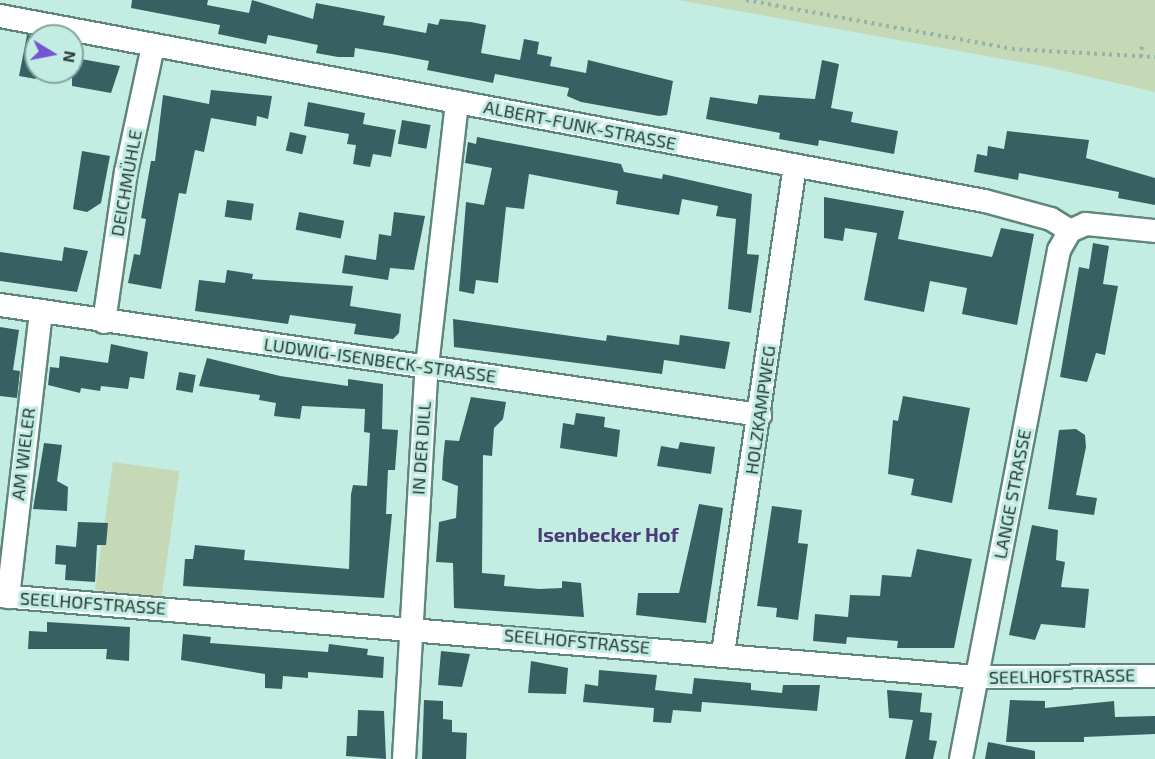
<!DOCTYPE html>
<meta charset="utf-8">
<style>
body{margin:0}
#map{position:relative;width:1155px;height:759px;overflow:hidden;background:#c3ede2;font-family:"Exo 2",sans-serif}
div>[style]{position:absolute}
.green>*{inset:0;background:#c5d9b6;transform-origin:0 0}
.building>*{inset:0;background:#376062;transform-origin:0 0}
.path>*{height:4px;margin-top:-2px;transform-origin:0;background:repeating-linear-gradient(90deg,#93b5ac 0 3px,transparent 0 7.5px)}
.roads{filter:drop-shadow(2px 0 #5e867c) drop-shadow(-2px 0 #5e867c) drop-shadow(0 2px #5e867c) drop-shadow(0 -2px #5e867c)}
.minor>*{height:22px;margin:-11px;padding:0 11px;transform-origin:11px;border-radius:11px;background:#fff}
span{translate:-50% -50%;white-space:nowrap;text-align:center;line-height:1.15;-webkit-text-stroke:6px #c3ede2;paint-order:stroke}
.street-label{font-size:18px;color:#293a35}
.neighbourhood-label{font-size:20px;color:#493c79;font-weight:700}
.north{position:absolute;left:24px;top:24px;width:60px;height:60px;box-sizing:border-box;background:#c3ede2;border:2px solid #85a59d;border-radius:50%;rotate:100deg;font-size:16px;font-weight:700;line-height:24px;text-align:center;color:#293a35}
.north::after{content:'';display:block;margin:auto;width:21px;height:27px;background:#7455cf;clip-path:polygon(50% 0,100% 100%,50% 72%,0 100%)}
</style>
<div id="map">
<div class="green">
<div style="clip-path:polygon(678px 0,1155px 0,1155px 92px,1047px 67px)"></div>
<div style="left:113px;top:462px;width:67px;height:129px;rotate:8deg"></div>
</div>
<div class="building">
<div style="clip-path:polygon(132px 0,208px 0,207px 5px,249px 13px,252px 0,313px 19px,316px 3px,385px 16px,383px 25px,426px 33px,428px 23px,438px 25px,440px 19px,471px 22px,486px 25px,481px 53px,520px 60px,524px 39px,539px 42px,537px 54px,552px 57px,550px 66px,586px 73px,588px 60px,673px 81px,667px 115px,659px 116px,581px 102px,567px 96px,569px 88px,495px 74px,493px 83px,427px 70px,429px 61px,392px 54px,355px 48px,354px 57px,338px 57px,316px 53px,318px 45px,289px 39px,268px 35px,266px 44px,218px 34px,220px 25px,131px 8px)"></div>
<div style="clip-path:polygon(27px 35px,36px 36px,36px 79px,19px 76px)"></div>
<div style="clip-path:polygon(81px 59px,120px 66px,111px 93px,72px 86px,72px 64px,80px 66px)"></div>
<div style="clip-path:polygon(822px 60px,839px 64px,831px 108px,853px 112px,851px 122px,898px 131px,894px 154px,819px 140px,818px 146px,779px 139px,780px 133px,706px 119px,710px 97px,757px 104px,759px 95px,815px 99px)"></div>
<div style="clip-path:polygon(211px 90px,272px 96px,268px 119px,257px 116px,256px 126px,211px 118px,204px 152px,195px 150px,186px 194px,179px 193px,161px 289px,128px 283px,134px 254px,140px 255px,146px 219px,141px 218px,151px 161px,155px 161px,163px 95px,209px 104px)"></div>
<div style="clip-path:polygon(308px 102px,365px 113px,363px 124px,396px 130px,391px 157px,373px 154px,370px 167px,353px 164px,356px 145px,347px 144px,349px 134px,304px 126px)"></div>
<div style="left:402px;top:120px;width:29px;height:24px;rotate:10deg"></div>
<div style="clip-path:polygon(1007px 131px,1089px 140px,1086px 158px,1155px 178px,1155px 205px,1118px 198px,1119px 192px,1019px 173px,1018px 180px,974px 172px,977px 154px,987px 156px,988px 146px,1004px 149px)"></div>
<div style="left:290px;top:132px;width:17px;height:19px;rotate:13deg"></div>
<div style="clip-path:polygon(477px 137px,621px 164px,624px 172px,662px 179px,663px 174px,752px 194px,747px 254px,759px 255px,751px 313px,728px 309px,736px 219px,716px 216px,718px 206px,682px 199px,679px 215px,616px 204px,618px 191px,529px 174px,524px 209px,506px 207px,498px 283px,476px 280px,474px 294px,459px 291px,466px 202px,484px 205px,492px 168px,465px 163px,468px 142px,476px 144px)"></div>
<div style="clip-path:polygon(82px 151px,110px 156px,101px 203px,87px 212px,73px 209px)"></div>
<div style="clip-path:polygon(824px 197px,904px 211px,898px 239px,992px 257px,1001px 228px,1034px 234px,1017px 325px,962px 314px,967px 288px,930px 281px,924px 312px,864px 300px,877px 233px,845px 228px,843px 241px,824px 238px)"></div>
<div style="left:227px;top:200px;width:27px;height:17px;rotate:8deg"></div>
<div style="left:299px;top:212px;width:46px;height:18px;rotate:11deg"></div>
<div style="clip-path:polygon(394px 212px,425px 216px,414px 270px,390px 268px,388px 280px,342px 273px,345px 255px,376px 260px,379px 234px,391px 236px)"></div>
<div style="clip-path:polygon(1093px 243px,1109px 246px,1103px 284px,1118px 286px,1105px 355px,1096px 353px,1087px 382px,1060px 377px,1079px 267px,1089px 269px)"></div>
<div style="clip-path:polygon(64px 247px,88px 251px,77px 292px,0 281px,0 252px,62px 261px)"></div>
<div style="clip-path:polygon(227px 270px,253px 274px,252px 279px,353px 286px,350px 306px,401px 314px,399px 333px,393px 339px,354px 334px,356px 324px,290px 315px,288px 324px,195px 311px,199px 280px,225px 283px)"></div>
<div style="clip-path:polygon(453px 319px,606px 341px,607px 335px,679px 345px,680px 335px,730px 342px,725px 369px,664px 360px,662px 374px,454px 347px)"></div>
<div style="clip-path:polygon(0 327px,19px 330px,13px 370px,20px 371px,17px 398px,0 396px)"></div>
<div style="clip-path:polygon(111px 344px,148px 352px,144px 379px,130px 377px,128px 389px,101px 386px,100px 391px,81px 388px,80px 393px,48px 385px,50px 367px,59px 368px,60px 356px,108px 363px)"></div>
<div style="clip-path:polygon(207px 358px,280px 376px,348px 386px,348px 379px,383px 384px,382px 429px,398px 430px,395px 470px,388px 470px,386px 514px,392px 514px,384px 598px,183px 586px,185px 559px,193px 559px,195px 545px,245px 550px,244px 560px,349px 569px,351px 494px,353px 485px,367px 486px,370px 433px,364px 432px,365px 409px,302px 406px,300px 419px,274px 416px,276px 403px,259px 400px,260px 395px,199px 386px)"></div>
<div style="left:179px;top:372px;width:17px;height:18px;rotate:10deg"></div>
<div style="clip-path:polygon(903px 396px,970px 408px,952px 503px,911px 495px,914px 479px,888px 474px,893px 420px,898px 421px)"></div>
<div style="clip-path:polygon(471px 397px,506px 402px,503px 419px,494px 428px,492px 456px,483px 455px,482px 573px,505px 575px,504px 586px,539px 589px,562px 588px,562px 581px,581px 583px,584px 617px,454px 608px,453px 563px,436px 562px,439px 522px,456px 518px,458px 486px,442px 480px,443px 460px,445px 440px,459px 441px)"></div>
<div style="clip-path:polygon(576px 413px,605px 417px,604px 427px,620px 430px,617px 457px,560px 448px,563px 423px,574px 425px)"></div>
<div style="clip-path:polygon(1076px 429px,1085px 435px,1086px 447px,1076px 495px,1097px 498px,1094px 515px,1048px 509px,1059px 430px)"></div>
<div style="clip-path:polygon(680px 442px,715px 447px,711px 474px,657px 466px,661px 446px,678px 449px)"></div>
<div style="clip-path:polygon(44px 443px,62px 445px,57px 481px,68px 487px,67px 511px,33px 509px)"></div>
<div style="clip-path:polygon(699px 504px,723px 508px,706px 623px,636px 615px,638px 593px,679px 593px)"></div>
<div style="clip-path:polygon(772px 506px,802px 510px,798px 543px,808px 544px,798px 620px,776px 617px,777px 608px,757px 606px)"></div>
<div style="clip-path:polygon(78px 522px,108px 523px,106px 545px,97px 545px,95px 582px,65px 580px,66px 565px,55px 564px,56px 545px,76px 547px)"></div>
<div style="clip-path:polygon(1032px 525px,1058px 530px,1056px 560px,1065px 562px,1061px 587px,1089px 589px,1085px 628px,1041px 624px,1035px 640px,1009px 635px)"></div>
<div style="clip-path:polygon(917px 549px,972px 559px,954px 648px,897px 648px,898px 641px,847px 637px,846px 644px,813px 641px,815px 614px,848px 617px,850px 595px,880px 596px,882px 575px,911px 577px)"></div>
<div style="clip-path:polygon(47px 622px,130px 627px,129px 661px,106px 659px,107px 649px,28px 649px,29px 631px,47px 632px)"></div>
<div style="clip-path:polygon(183px 634px,211px 637px,210px 643px,328px 652px,329px 644px,368px 649px,367px 655px,384px 657px,383px 678px,308px 672px,308px 678px,283px 676px,282px 689px,265px 688px,265px 674px,181px 660px)"></div>
<div style="clip-path:polygon(441px 651px,470px 654px,462px 687px,438px 685px)"></div>
<div style="clip-path:polygon(531px 661px,568px 668px,566px 694px,528px 693px)"></div>
<div style="clip-path:polygon(599px 670px,657px 675px,655px 690px,692px 694px,694px 678px,751px 683px,751px 690px,782px 693px,783px 685px,820px 685px,817px 711px,702px 702px,701px 712px,673px 710px,671px 723px,653px 722px,654px 708px,583px 702px,585px 684px,598px 686px)"></div>
<div style="clip-path:polygon(887px 690px,922px 693px,920px 712px,932px 713px,929px 740px,937px 741px,933px 759px,905px 759px,913px 720px,889px 718px)"></div>
<div style="clip-path:polygon(424px 700px,443px 701px,443px 719px,452px 720px,452px 732px,467px 733px,466px 759px,422px 759px)"></div>
<div style="clip-path:polygon(1010px 700px,1045px 701px,1045px 708px,1114px 701px,1115px 717px,1155px 716px,1155px 734px,1084px 737px,1084px 742px,1006px 742px)"></div>
<div style="clip-path:polygon(358px 710px,384px 711px,386px 759px,346px 756px,347px 736px,357px 736px)"></div>
<div style="clip-path:polygon(988px 742px,1035px 751px,1035px 759px,985px 759px)"></div>
</div>
<div class="path">
<div style="left:746px;top:0;width:270px;rotate:10.4deg"></div>
<div style="left:1012px;top:49px;width:143px;rotate:3.2deg"></div>
<div style="left:1141px;top:57px;width:13px;rotate:-86deg"></div>
</div>
<div class="roads">
<div class="minor">
<div style="left:0;top:16px;width:1002px;rotate:10.64deg"></div>
<div style="left:985px;top:201px;width:68px;rotate:15.3deg"></div>
<div style="left:1051px;top:219px;width:22px;rotate:32deg"></div>
<div style="left:0;top:305px;width:768px;rotate:8.24deg"></div>
<div style="left:104px;top:322px;width:152px;rotate:-81.7deg"></div>
<div style="left:126px;top:172px;width:129px;rotate:-77.9deg"></div>
<div style="left:0;top:596px;width:980px;rotate:4.74deg"></div>
<div style="left:977px;top:677px;width:178px;rotate:-0.3deg"></div>
<div style="left:8px;top:597px;width:288px;rotate:-83.4deg"></div>
<div style="left:723px;top:653px;width:492px;rotate:-81.6deg"></div>
<div style="left:404px;top:759px;width:394px;rotate:-86.7deg"></div>
<div style="left:427px;top:366px;width:266px;rotate:-83.5deg"></div>
<div style="left:961px;top:759px;width:518px;rotate:-79.1deg"></div>
<div style="left:1059px;top:250px;width:22px;rotate:-60deg"></div>
<div style="left:1070px;top:231px;width:17px;rotate:-24deg"></div>
<div style="left:1086px;top:224px;width:69px;rotate:5.8deg"></div>
</div>
</div>
<div class="street-label">
<span style="left:580px;top:125px;rotate:11deg">ALBERT-FUNK-STRASSE</span>
<span style="left:126px;top:183px;rotate:-80deg">DEICHMÜHLE</span>
<span style="left:380px;top:360px;rotate:8deg">LUDWIG-ISENBECK-STRASSE</span>
<span style="left:760px;top:410px;rotate:-82deg">HOLZKAMPWEG</span>
<span style="left:421px;top:448px;rotate:-86deg">IN DER DILL</span>
<span style="left:23px;top:454px;rotate:-83deg">AM WIELER</span>
<span style="left:1012px;top:494px;rotate:-79deg">LANGE STRASSE</span>
<span style="left:93px;top:603px;rotate:4deg">SEELHOFSTRASSE</span>
<span style="left:577px;top:641px;rotate:5deg">SEELHOFSTRASSE</span>
<span style="left:1062px;top:676px;rotate:-1deg">SEELHOFSTRASSE</span>
</div>
<div class="neighbourhood-label">
<span style="left:608px;top:534px">Isenbecker Hof</span>
</div>
<div class="north">N</div>
</div>
